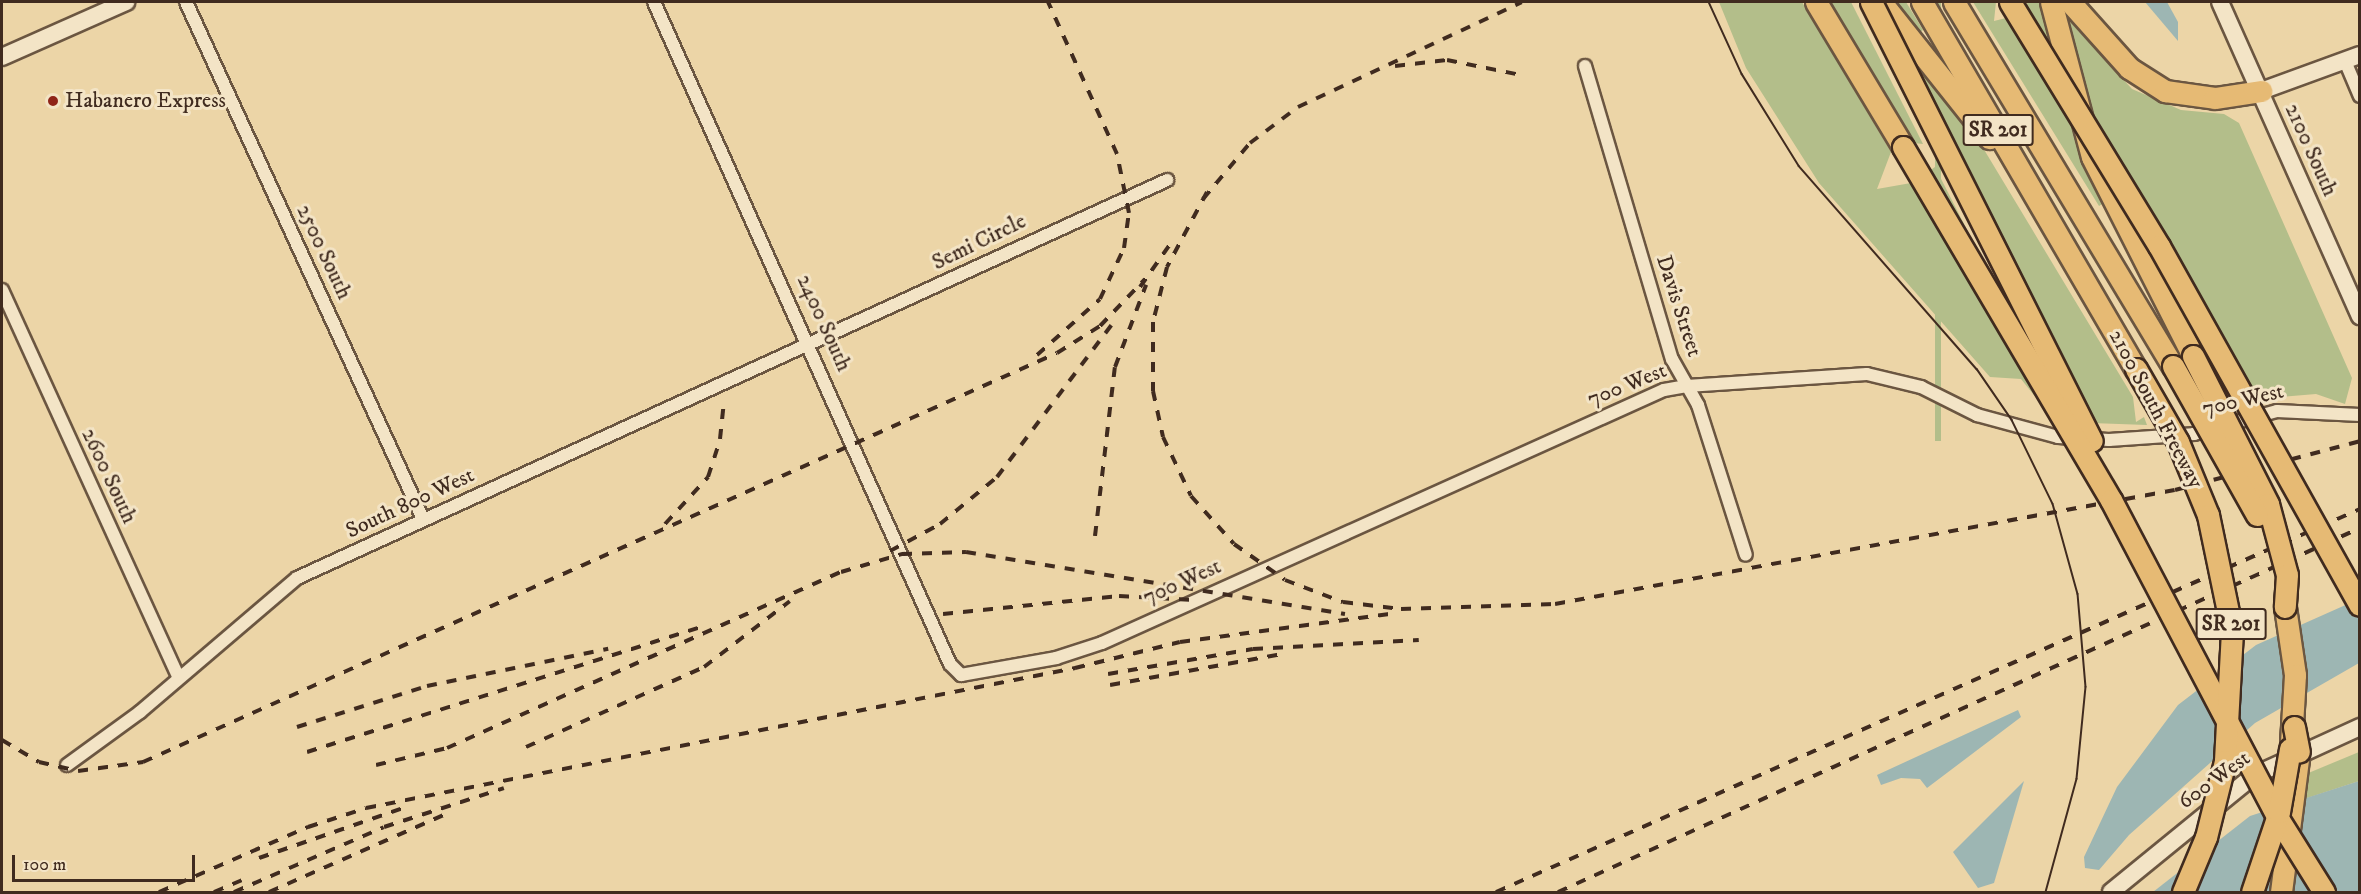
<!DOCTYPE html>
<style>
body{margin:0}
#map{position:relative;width:2361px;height:894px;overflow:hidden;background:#ecd5a7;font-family:"IM FELL DW Pica",serif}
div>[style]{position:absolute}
.green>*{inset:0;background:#b3be8a;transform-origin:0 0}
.water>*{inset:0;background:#9db6b3}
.roads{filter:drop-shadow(2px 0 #6b5641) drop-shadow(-2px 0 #6b5641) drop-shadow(0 2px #6b5641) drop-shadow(0 -2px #6b5641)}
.street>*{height:12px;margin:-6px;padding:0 6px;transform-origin:6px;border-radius:6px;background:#f3e4c6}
.secondary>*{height:16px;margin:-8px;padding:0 8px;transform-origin:8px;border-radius:8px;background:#f3e4c6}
.highway>*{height:21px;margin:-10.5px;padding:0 10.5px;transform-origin:10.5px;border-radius:10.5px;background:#e6ba74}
.tram>*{height:1.5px;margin:-0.75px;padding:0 0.75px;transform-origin:0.75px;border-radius:0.75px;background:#402b1f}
.rail>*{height:4px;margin-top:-2px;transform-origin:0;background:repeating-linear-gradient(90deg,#402b1f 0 10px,transparent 0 20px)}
.bridges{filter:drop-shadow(2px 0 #402b1f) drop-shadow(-2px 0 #402b1f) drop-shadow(0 2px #402b1f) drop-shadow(0 -2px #402b1f)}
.highway-bridge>*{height:21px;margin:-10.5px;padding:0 10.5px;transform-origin:10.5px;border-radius:10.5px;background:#e6ba74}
.dots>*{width:16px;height:16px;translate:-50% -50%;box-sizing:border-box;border:3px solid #f3e4c6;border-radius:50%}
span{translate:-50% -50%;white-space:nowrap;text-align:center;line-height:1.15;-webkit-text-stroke:6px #f3e4c6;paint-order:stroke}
.shield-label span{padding:2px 4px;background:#f3e4c6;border:2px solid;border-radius:4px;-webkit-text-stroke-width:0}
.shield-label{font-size:21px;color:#402b1f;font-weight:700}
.poi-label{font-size:22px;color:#402b1f}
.left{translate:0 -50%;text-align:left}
.street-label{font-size:22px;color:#402b1f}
.frame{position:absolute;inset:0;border:3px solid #402b1f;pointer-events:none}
.scale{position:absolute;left:12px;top:855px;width:183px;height:27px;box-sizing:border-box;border:3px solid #402b1f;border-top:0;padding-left:8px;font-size:18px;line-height:21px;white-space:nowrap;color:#402b1f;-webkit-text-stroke:4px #f3e4c6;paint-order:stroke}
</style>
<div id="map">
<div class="green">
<div style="clip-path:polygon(1719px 2px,1802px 2px,1891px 152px,1877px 189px,1911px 183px,2045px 409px,2021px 379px,1990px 377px,1819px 183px,1746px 68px)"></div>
<div style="clip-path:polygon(1822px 2px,1851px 2px,1923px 144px,1905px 142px)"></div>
<div style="clip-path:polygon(1894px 2px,1906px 2px,1923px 30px,1919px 33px)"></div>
<div style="left:1935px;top:2px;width:6px;height:439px"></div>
<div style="clip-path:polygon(1973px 2px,1996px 2px,1994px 21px,2006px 18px,2077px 134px,2104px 203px,2099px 206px)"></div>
<div style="clip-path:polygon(2028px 2px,2043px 2px,2063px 78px,2022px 12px)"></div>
<div style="clip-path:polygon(2062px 13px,2132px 89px,2181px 110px,2224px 114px,2239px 123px,2352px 378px,2345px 404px,2316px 394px,2254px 399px,2090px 123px)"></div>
<div style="clip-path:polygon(1885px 17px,1974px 133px,2133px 397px,2136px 422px,2144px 417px,2147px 425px,2091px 423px)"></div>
<div style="clip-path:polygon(1935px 167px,2019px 332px,1925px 174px)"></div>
<div style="clip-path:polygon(2359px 752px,2359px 781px,2304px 799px,2306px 774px)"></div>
</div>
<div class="water">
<div style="clip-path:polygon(2145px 2px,2167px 2px,2178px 22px,2178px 41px)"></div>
<div style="clip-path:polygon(2359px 599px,2359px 663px,2255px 723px,2129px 835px,2099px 870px,2085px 868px,2084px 857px,2117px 787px,2178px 705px,2256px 645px)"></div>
<div style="clip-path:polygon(2018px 710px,2021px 717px,1927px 788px,1920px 779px,1901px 778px,1881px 785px,1877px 775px)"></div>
<div style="clip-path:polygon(2024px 781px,1994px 883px,1978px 888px,1953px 852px)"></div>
<div style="clip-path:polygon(2359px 781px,2359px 892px,2153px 892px,2250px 816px)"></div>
</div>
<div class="roads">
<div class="street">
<div style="left:186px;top:2px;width:569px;rotate:65.37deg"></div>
<div style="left:654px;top:2px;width:725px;rotate:65.91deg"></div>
<div style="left:950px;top:664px;width:16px;rotate:45deg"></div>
<div style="left:961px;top:675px;width:97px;rotate:-10.1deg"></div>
<div style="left:1056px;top:658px;width:48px;rotate:-18.1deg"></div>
<div style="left:1102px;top:643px;width:616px;rotate:-24.24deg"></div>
<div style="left:1664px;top:390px;width:23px;rotate:-10deg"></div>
<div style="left:1687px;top:386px;width:180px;rotate:-3.8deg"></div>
<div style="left:1867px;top:374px;width:56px;rotate:13.5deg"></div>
<div style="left:1921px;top:387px;width:63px;rotate:26.6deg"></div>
<div style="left:1977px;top:415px;width:84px;rotate:15.2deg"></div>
<div style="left:2058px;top:437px;width:51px;rotate:3.4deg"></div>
<div style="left:2109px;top:440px;width:85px;rotate:-4deg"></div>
<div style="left:2194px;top:434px;width:86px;rotate:-15.5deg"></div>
<div style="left:2277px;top:411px;width:83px;rotate:2.8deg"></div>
<div style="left:2345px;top:61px;width:38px;rotate:67deg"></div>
<div style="left:1585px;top:66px;width:306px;rotate:73.5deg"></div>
<div style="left:1672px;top:359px;width:53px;rotate:60.5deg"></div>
<div style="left:1698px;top:405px;width:157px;rotate:72.3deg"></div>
<div style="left:2px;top:290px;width:426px;rotate:65.5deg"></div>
<div style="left:67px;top:765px;width:90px;rotate:-36deg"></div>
<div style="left:140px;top:712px;width:206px;rotate:-40.5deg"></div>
<div style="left:297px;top:578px;width:957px;rotate:-24.58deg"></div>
</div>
<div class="secondary">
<div style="left:2220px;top:2px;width:344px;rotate:66deg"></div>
<div style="left:2px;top:57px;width:136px;rotate:-23.9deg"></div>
<div style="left:2261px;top:91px;width:105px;rotate:-20deg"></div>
<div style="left:2111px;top:892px;width:183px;rotate:-39.2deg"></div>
<div style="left:2253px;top:776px;width:118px;rotate:-24.6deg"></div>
</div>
<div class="highway">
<div style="left:1816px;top:2px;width:169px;rotate:59deg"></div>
<div style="left:1881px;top:2px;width:174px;rotate:51.5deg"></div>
<div style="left:1922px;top:2px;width:425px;rotate:59.8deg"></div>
<div style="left:1954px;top:2px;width:425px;rotate:59deg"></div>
<div style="left:2051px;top:2px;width:160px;rotate:75.2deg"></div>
<div style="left:2092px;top:157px;width:223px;rotate:63.1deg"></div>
<div style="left:2070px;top:2px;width:89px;rotate:48.2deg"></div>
<div style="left:2129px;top:68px;width:43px;rotate:32.6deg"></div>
<div style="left:2165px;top:91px;width:50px;rotate:8deg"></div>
<div style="left:2215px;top:98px;width:47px;rotate:-8.7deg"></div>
<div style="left:2285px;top:607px;width:69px;rotate:81.6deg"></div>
<div style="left:2295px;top:675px;width:68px;rotate:93.4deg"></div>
<div style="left:2281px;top:892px;width:141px;rotate:-82.7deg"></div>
</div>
</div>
<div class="tram">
<div style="left:1709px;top:2px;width:79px;rotate:65.4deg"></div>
<div style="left:1742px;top:74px;width:108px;rotate:58.2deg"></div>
<div style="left:1799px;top:166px;width:270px;rotate:48.8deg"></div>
<div style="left:1977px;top:369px;width:62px;rotate:55.5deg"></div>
<div style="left:2012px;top:420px;width:93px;rotate:64deg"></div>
<div style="left:2053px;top:504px;width:93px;rotate:74.5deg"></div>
<div style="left:2078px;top:594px;width:93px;rotate:85.1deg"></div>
<div style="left:2086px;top:687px;width:92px;rotate:95.6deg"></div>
<div style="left:2077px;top:779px;width:117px;rotate:105.3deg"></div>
</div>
<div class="rail">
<div style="left:1395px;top:66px;width:52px;rotate:-6.6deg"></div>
<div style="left:1447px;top:60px;width:76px;rotate:11.5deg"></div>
<div style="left:1207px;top:192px;width:85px;rotate:118.1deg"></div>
<div style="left:1167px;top:267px;width:57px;rotate:104.3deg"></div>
<div style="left:1153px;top:322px;width:69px;rotate:90deg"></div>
<div style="left:1153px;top:391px;width:47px;rotate:77.7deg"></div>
<div style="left:1163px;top:437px;width:65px;rotate:64.6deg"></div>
<div style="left:1191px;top:496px;width:64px;rotate:48.1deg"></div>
<div style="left:1234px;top:544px;width:62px;rotate:35.2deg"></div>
<div style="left:1285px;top:580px;width:62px;rotate:20.8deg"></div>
<div style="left:1343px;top:602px;width:58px;rotate:6.9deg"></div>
<div style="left:1401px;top:609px;width:154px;rotate:-1.9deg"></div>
<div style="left:1555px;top:604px;width:630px;rotate:-10.42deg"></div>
<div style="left:2175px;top:490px;width:191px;rotate:-14.8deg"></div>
<div style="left:1203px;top:199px;width:73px;rotate:-50deg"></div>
<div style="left:1250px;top:143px;width:60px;rotate:-36.9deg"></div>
<div style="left:1298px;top:107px;width:247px;rotate:-25.1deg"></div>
<div style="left:1140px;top:287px;width:57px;rotate:-54.9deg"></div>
<div style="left:1037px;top:355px;width:84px;rotate:-41.6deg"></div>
<div style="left:1100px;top:299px;width:56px;rotate:-64.8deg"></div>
<div style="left:1124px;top:248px;width:35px;rotate:-82deg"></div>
<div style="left:1129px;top:213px;width:60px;rotate:-101.5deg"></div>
<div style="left:1117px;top:154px;width:167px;rotate:-114.4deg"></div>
<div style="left:665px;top:524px;width:64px;rotate:-47.5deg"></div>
<div style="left:708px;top:477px;width:40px;rotate:-72deg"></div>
<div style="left:720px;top:439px;width:31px;rotate:-84deg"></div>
<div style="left:1095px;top:536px;width:170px;rotate:-83.3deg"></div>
<div style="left:1115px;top:367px;width:88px;rotate:-69.3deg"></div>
<div style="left:890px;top:551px;width:57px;rotate:-28.4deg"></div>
<div style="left:940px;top:524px;width:74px;rotate:-39.5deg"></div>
<div style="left:997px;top:477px;width:199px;rotate:-53deg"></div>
<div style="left:943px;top:614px;width:177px;rotate:-5.8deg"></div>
<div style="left:1119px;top:596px;width:75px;rotate:3.1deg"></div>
<div style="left:1108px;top:674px;width:147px;rotate:-9.8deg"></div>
<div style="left:1253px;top:649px;width:166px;rotate:-3.1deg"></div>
<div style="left:1110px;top:685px;width:175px;rotate:-10.2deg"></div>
<div style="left:297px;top:727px;width:136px;rotate:-17.5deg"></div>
<div style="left:427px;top:686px;width:185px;rotate:-11.6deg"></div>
<div style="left:2px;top:740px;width:43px;rotate:30.7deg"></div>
<div style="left:39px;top:762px;width:40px;rotate:13deg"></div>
<div style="left:78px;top:771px;width:66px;rotate:-7.9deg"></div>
<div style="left:143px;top:762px;width:1001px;rotate:-24.11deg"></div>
<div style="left:1057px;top:353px;width:51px;rotate:-32.1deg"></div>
<div style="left:1100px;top:326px;width:65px;rotate:-46.2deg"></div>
<div style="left:526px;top:747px;width:195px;rotate:-24.2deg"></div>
<div style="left:704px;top:667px;width:108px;rotate:-37.5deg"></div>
<div style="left:307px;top:752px;width:417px;rotate:-17.6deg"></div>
<div style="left:376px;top:765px;width:73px;rotate:-13.5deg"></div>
<div style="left:447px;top:748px;width:432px;rotate:-24.1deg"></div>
<div style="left:841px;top:572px;width:64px;rotate:-16.4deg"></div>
<div style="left:902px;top:554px;width:64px;rotate:-1.8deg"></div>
<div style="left:966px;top:552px;width:384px;rotate:9.3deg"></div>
<div style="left:259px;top:858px;width:156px;rotate:-19.1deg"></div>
<div style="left:159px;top:892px;width:163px;rotate:-23.6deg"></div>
<div style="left:308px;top:827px;width:61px;rotate:-18.1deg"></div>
<div style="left:366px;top:808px;width:723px;rotate:-11.17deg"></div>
<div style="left:1075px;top:668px;width:108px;rotate:-13.9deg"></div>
<div style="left:1180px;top:642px;width:213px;rotate:-7.6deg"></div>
<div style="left:214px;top:892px;width:30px;rotate:-23deg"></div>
<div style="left:234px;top:892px;width:163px;rotate:-23.4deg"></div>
<div style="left:384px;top:827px;width:126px;rotate:-18deg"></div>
<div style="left:269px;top:892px;width:193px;rotate:-23.8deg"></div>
<div style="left:1496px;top:892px;width:945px;rotate:-23.91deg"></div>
<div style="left:1558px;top:892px;width:881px;rotate:-24.41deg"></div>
</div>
<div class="bridges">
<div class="highway-bridge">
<div style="left:1871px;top:2px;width:491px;rotate:63.3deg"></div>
<div style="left:2010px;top:2px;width:286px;rotate:58.6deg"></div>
<div style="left:2159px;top:246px;width:411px;rotate:60.8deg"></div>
<div style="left:1903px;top:147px;width:410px;rotate:59.5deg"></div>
<div style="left:2111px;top:500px;width:361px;rotate:62.3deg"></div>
<div style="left:2279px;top:820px;width:85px;rotate:58deg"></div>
<div style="left:2193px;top:356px;width:166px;rotate:63.1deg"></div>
<div style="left:2268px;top:504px;width:73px;rotate:75deg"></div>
<div style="left:2287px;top:575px;width:32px;rotate:94deg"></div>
<div style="left:2173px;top:366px;width:171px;rotate:60.6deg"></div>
<div style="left:2136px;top:369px;width:84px;rotate:60.1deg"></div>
<div style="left:2178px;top:442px;width:79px;rotate:67.7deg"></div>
<div style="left:2208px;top:515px;width:118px;rotate:78.3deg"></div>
<div style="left:2232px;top:631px;width:130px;rotate:93.1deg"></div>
<div style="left:2225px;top:761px;width:78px;rotate:104deg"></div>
<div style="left:2206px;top:837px;width:60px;rotate:112.7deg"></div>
<div style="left:2294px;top:727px;width:25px;rotate:79deg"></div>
<div style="left:2252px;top:892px;width:84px;rotate:-71.4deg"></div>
<div style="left:2279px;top:812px;width:64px;rotate:-80.1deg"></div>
</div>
</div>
<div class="dots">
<div style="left:53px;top:101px;background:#8f2418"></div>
</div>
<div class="shield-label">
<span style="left:1998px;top:130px">SR 201</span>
<span style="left:2231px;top:624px">SR 201</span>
</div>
<div class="poi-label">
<span class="left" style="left:65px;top:101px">Habanero Express</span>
</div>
<div class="street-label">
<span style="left:2311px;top:150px;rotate:66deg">2100 South</span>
<span style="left:979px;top:242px;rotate:-26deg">Semi Circle</span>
<span style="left:324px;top:252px;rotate:65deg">2500 South</span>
<span style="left:1679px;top:306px;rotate:72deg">Davis Street</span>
<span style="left:824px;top:323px;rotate:66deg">2400 South</span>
<span style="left:1627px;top:385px;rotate:-22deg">700 West</span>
<span style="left:2243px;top:400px;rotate:-13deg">700 West</span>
<span style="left:2156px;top:409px;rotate:62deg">2100 South Freeway</span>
<span style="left:109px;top:476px;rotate:65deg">2600 South</span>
<span style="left:410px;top:503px;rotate:-25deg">South 800 West</span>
<span style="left:1182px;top:582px;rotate:-24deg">700 West</span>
<span style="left:2214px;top:780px;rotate:-36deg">600 West</span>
</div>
<div class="frame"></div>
<div class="scale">100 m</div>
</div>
